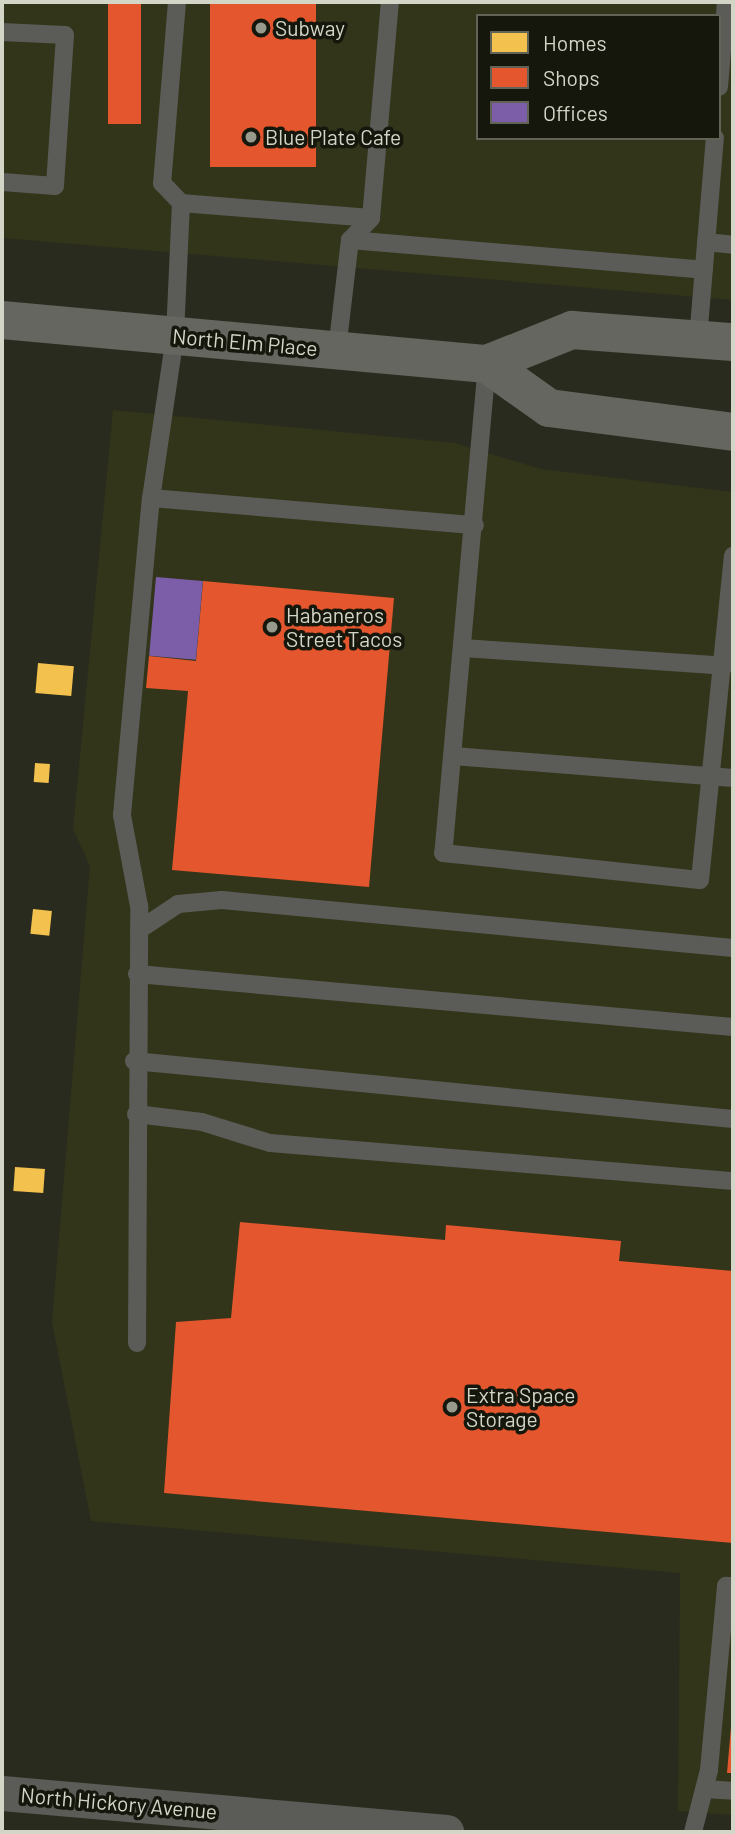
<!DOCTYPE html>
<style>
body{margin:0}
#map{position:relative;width:735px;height:1834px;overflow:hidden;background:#292b1e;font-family:Barlow,sans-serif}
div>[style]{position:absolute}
.built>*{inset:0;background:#32351a}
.homes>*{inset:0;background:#f2c14e;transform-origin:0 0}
.shops>*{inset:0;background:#e4572e;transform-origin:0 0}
.offices>*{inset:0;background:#7b5ea7;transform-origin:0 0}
.service>*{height:18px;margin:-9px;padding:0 9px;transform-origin:9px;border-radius:9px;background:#5b5c57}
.minor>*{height:35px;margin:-17.5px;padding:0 17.5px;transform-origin:17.5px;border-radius:17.5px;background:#5b5c57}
.primary>*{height:38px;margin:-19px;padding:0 19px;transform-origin:19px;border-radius:19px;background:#64665f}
.dots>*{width:19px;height:19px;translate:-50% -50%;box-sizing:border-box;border:4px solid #15170d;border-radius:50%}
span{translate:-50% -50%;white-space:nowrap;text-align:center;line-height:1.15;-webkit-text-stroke:7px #15170d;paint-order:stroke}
.poi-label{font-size:21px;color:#d3d5c7}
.left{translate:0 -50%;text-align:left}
.street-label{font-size:21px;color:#d3d5c7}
.frame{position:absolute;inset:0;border:4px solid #d3d5c7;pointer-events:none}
.legend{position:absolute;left:476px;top:14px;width:245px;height:126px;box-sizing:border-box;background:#15170d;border:2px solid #616357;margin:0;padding:9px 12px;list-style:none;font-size:21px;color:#d3d5c7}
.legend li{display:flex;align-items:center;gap:14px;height:35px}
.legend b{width:35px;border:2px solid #616357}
</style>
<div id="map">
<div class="built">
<div style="clip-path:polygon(evenodd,2px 2px,733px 2px,733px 300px,2px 238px,2px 2px,478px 16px,719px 16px,719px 138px,478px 138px,478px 16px)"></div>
<div style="clip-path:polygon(113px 410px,455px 443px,541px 469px,733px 492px,733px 1815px,678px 1811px,680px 1573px,91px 1521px,52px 1322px,90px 866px,73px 829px)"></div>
</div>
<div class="homes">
<div style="left:38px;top:663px;width:36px;height:30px;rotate:5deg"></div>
<div style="left:35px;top:763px;width:15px;height:19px;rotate:4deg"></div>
<div style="left:33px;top:909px;width:19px;height:25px;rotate:6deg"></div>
<div style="left:15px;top:1167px;width:30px;height:24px;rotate:4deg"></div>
</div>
<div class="shops">
<div style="left:108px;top:2px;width:33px;height:122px"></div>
<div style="left:210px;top:2px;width:106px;height:165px"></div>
<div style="clip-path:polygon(203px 581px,394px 598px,369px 887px,172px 870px,188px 691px,146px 688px,149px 656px,196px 661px)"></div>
<div style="clip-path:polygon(240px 1222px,445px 1240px,446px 1225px,621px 1241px,619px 1261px,733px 1271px,733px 1543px,164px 1493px,176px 1322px,231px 1318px)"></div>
<div style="clip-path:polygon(731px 1727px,733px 1727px,733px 1773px,727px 1773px)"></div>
</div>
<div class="offices">
<div style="left:156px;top:577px;width:47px;height:79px;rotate:5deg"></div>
</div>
<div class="service">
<div style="left:177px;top:2px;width:182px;rotate:94.7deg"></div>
<div style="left:162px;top:183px;width:28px;rotate:46deg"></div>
<div style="left:2px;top:32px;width:63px;rotate:2.7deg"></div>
<div style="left:65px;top:35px;width:151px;rotate:93.8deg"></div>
<div style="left:55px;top:186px;width:53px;rotate:-175.7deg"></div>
<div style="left:719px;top:87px;width:85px;rotate:-85.3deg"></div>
<div style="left:371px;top:218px;width:191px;rotate:-175.5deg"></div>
<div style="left:181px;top:203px;width:133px;rotate:92.6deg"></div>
<div style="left:175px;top:336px;width:164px;rotate:98.4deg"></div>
<div style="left:151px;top:498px;width:325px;rotate:4.8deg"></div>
<div style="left:350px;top:240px;width:355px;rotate:4.8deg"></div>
<div style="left:706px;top:242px;width:27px;rotate:6deg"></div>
<div style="left:698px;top:339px;width:202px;rotate:-85.2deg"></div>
<div style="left:337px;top:350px;width:111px;rotate:-83.3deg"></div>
<div style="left:350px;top:240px;width:30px;rotate:-46deg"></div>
<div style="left:371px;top:218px;width:217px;rotate:-85deg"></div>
<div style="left:487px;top:364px;width:491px;rotate:95.1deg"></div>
<div style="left:443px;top:853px;width:258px;rotate:6deg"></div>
<div style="left:700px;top:880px;width:326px;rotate:-84.2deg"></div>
<div style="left:463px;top:648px;width:262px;rotate:3.9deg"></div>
<div style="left:453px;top:756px;width:281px;rotate:4.5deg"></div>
<div style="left:139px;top:930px;width:47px;rotate:-33.7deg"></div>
<div style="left:178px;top:904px;width:44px;rotate:-5.2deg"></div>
<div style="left:222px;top:900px;width:513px;rotate:5.37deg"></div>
<div style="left:137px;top:974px;width:598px;rotate:5.08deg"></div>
<div style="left:134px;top:1061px;width:602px;rotate:5.53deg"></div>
<div style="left:136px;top:1114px;width:66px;rotate:6.9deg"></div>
<div style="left:202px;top:1122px;width:71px;rotate:17.2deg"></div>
<div style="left:270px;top:1143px;width:465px;rotate:4.7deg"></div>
<div style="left:137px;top:1343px;width:437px;rotate:-89.7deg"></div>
<div style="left:139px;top:906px;width:93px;rotate:-100.6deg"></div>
<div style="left:122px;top:815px;width:318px;rotate:-84.8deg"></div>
<div style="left:706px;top:1789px;width:27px;rotate:4deg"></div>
<div style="left:693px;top:1832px;width:64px;rotate:-75.5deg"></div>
<div style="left:709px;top:1770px;width:185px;rotate:-84.7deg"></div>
<div style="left:726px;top:1586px;width:7px"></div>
</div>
<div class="minor">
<div style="left:2px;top:1793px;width:446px;rotate:5deg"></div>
</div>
<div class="primary">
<div style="left:2px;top:320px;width:487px;rotate:5.2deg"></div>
<div style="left:487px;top:364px;width:92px;rotate:-21.8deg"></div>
<div style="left:572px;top:330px;width:161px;rotate:4.3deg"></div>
<div style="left:487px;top:364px;width:76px;rotate:35.4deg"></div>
<div style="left:549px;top:408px;width:186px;rotate:7.4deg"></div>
</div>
<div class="dots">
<div style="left:261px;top:28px;background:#989a8c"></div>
<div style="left:251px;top:137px;background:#989a8c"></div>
<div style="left:272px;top:627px;background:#989a8c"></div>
<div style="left:452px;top:1407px;background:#989a8c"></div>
</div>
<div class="poi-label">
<span class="left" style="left:275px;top:28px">Subway</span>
<span class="left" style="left:265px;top:137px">Blue Plate Cafe</span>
<span class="left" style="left:286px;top:627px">Habaneros<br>Street Tacos</span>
<span class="left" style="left:466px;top:1407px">Extra Space<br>Storage</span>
</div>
<div class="street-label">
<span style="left:245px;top:342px;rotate:5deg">North Elm Place</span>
<span style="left:119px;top:1803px;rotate:5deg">North Hickory Avenue</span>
</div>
<div class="frame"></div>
<ul class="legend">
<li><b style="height:19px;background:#f2c14e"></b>Homes</li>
<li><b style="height:19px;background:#e4572e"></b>Shops</li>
<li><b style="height:19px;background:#7b5ea7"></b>Offices</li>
</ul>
</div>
